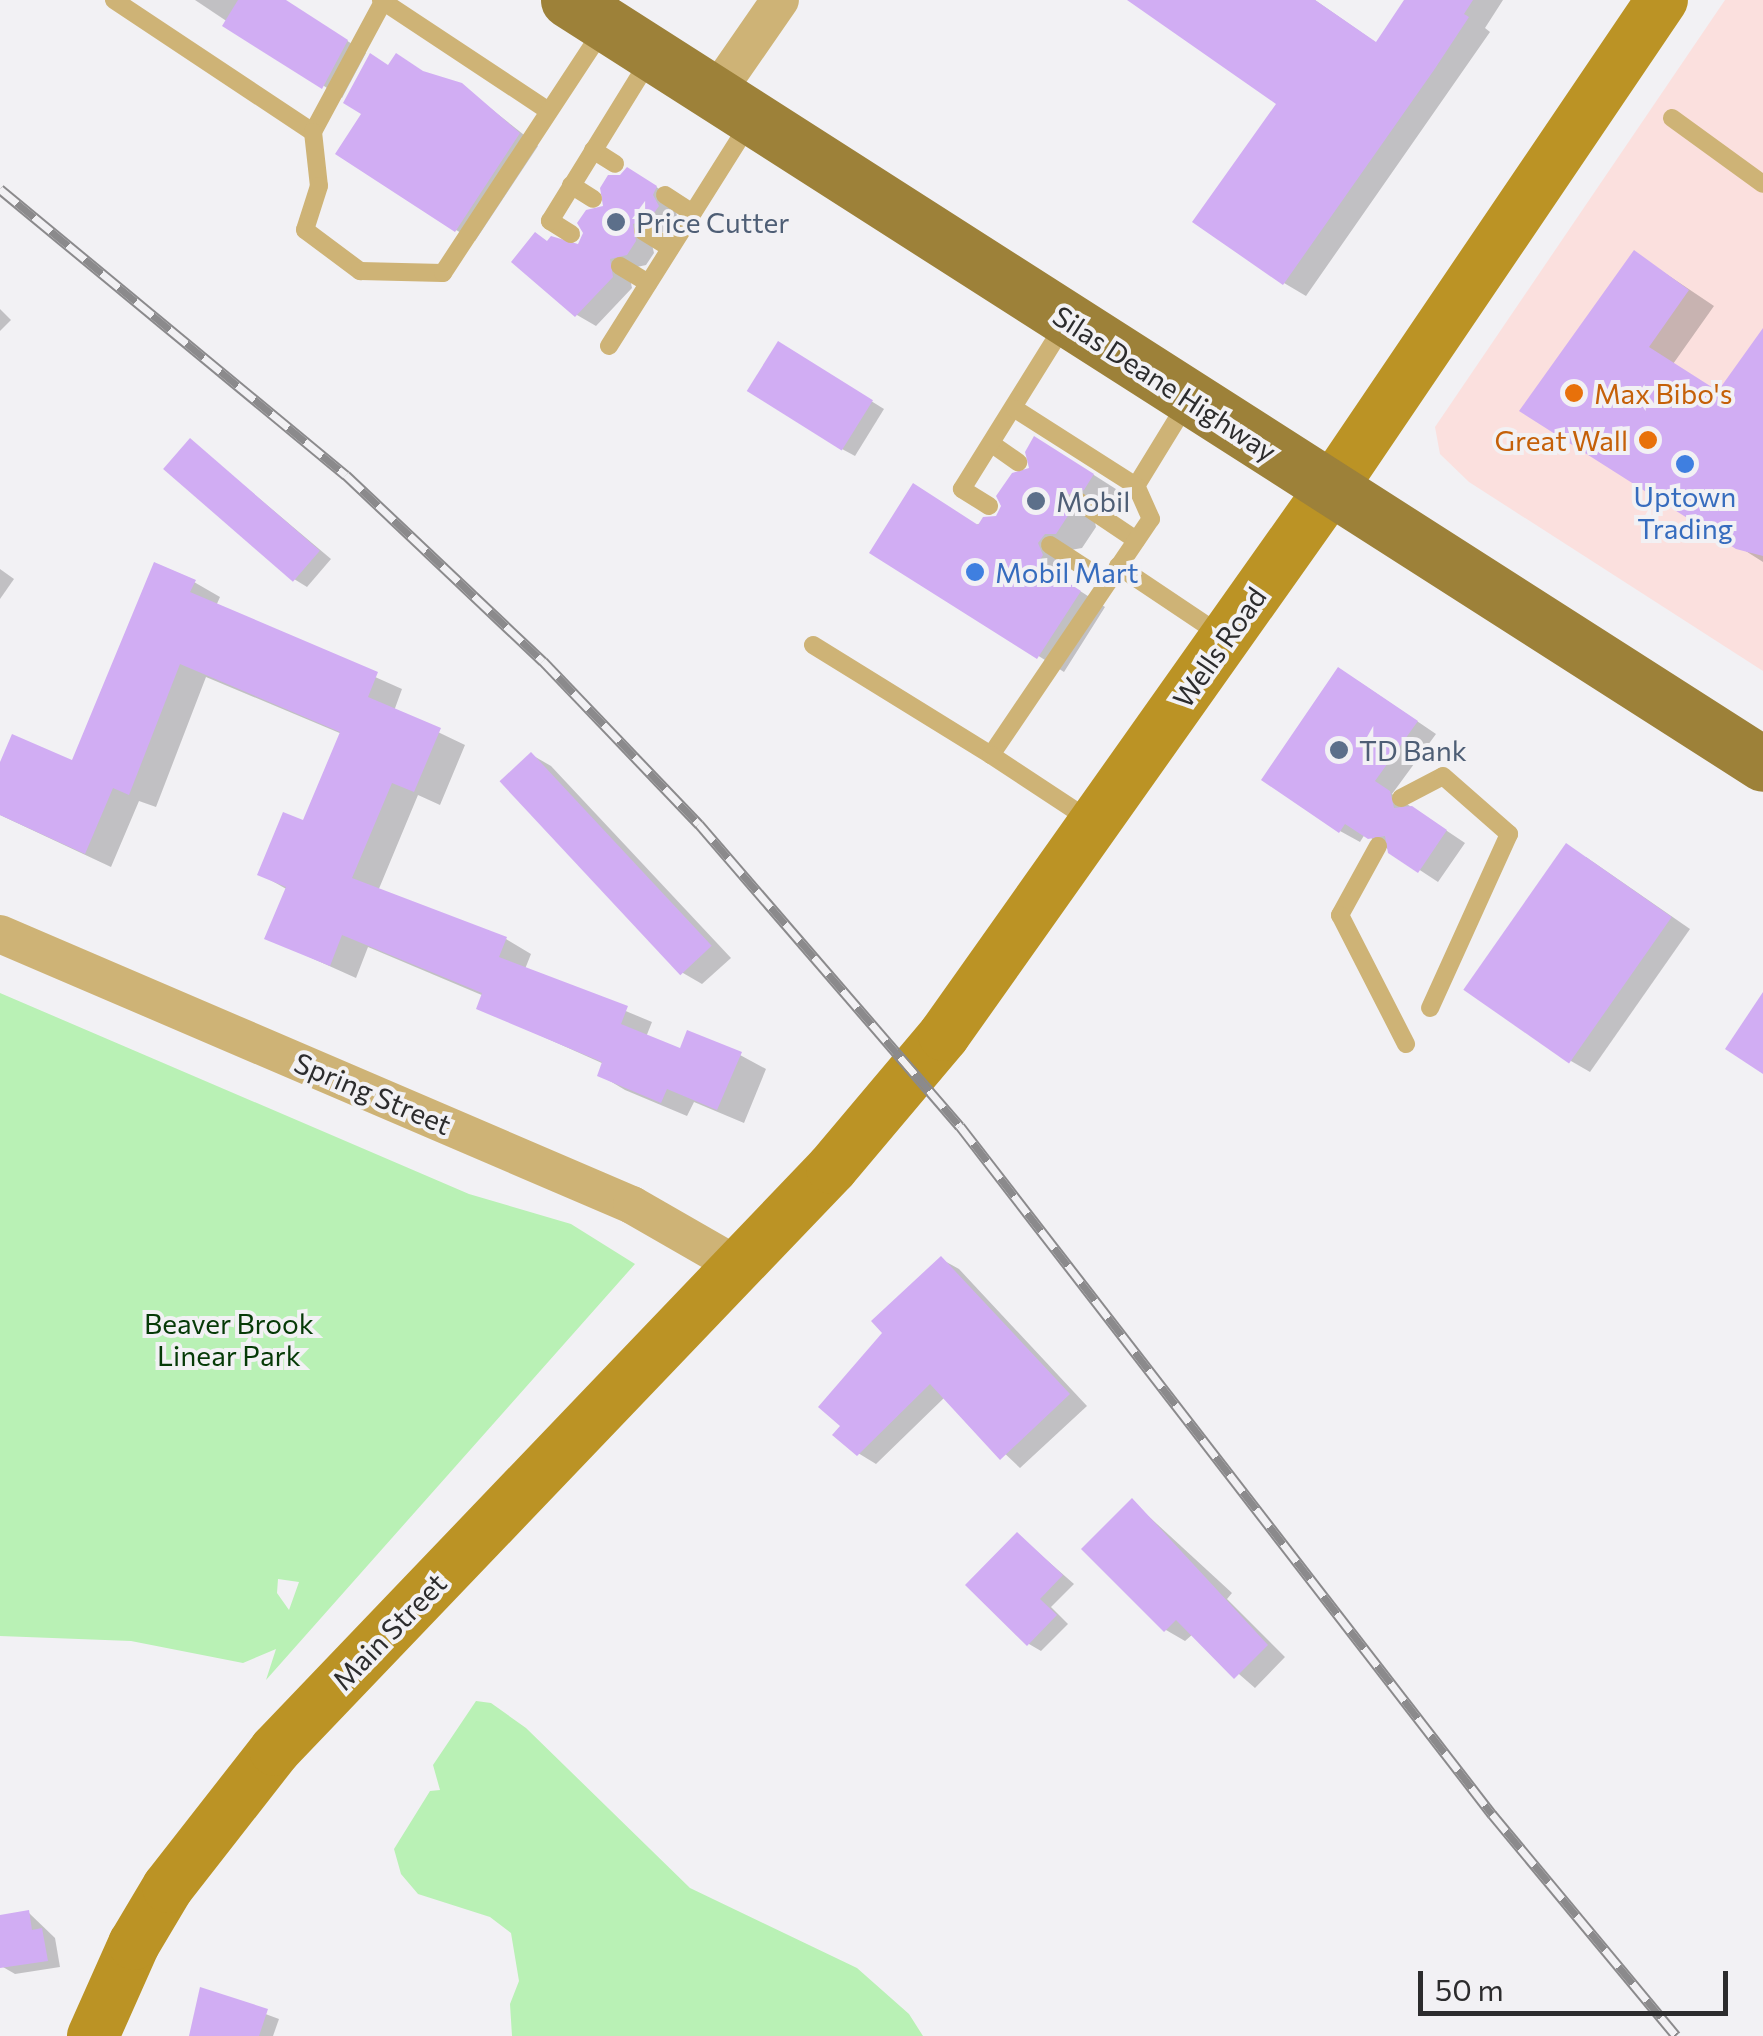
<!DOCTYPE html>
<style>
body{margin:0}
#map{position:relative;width:1763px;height:2036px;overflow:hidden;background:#f2f1f4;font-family:Commissioner,sans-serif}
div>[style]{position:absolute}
.commercial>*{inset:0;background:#fbe0de}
.green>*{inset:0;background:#b9f1b5}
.shadow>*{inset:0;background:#0003}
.building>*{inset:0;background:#d1adf3;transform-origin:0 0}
.lane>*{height:18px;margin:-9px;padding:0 9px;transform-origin:9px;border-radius:9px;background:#ceb376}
.street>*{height:38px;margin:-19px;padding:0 19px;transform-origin:19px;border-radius:19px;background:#ceb376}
.secondary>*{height:52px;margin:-26px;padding:0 26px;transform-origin:26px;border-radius:26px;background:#bb9325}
.primary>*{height:55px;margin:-27.5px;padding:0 27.5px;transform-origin:27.5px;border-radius:27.5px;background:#9d8139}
.rail>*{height:11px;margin-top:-5.5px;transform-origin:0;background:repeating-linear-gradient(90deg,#f2f1f4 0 22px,#8b8a8c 0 44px);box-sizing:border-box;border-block:2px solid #8b8a8c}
.dots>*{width:28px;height:28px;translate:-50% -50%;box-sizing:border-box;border:5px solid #f2f1f4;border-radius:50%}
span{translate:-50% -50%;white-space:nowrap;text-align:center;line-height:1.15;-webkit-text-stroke:8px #f2f1f4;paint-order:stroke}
.service-label{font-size:28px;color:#4e5e75}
.left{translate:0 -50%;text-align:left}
.street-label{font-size:28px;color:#2c2c2d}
.food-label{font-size:28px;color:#c56008}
.right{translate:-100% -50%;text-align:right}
.shop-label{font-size:28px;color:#366cbe}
.park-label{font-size:28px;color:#063a07}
.scale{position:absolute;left:1418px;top:1971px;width:310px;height:45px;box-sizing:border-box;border:5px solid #2c2c2d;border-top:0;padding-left:12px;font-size:30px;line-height:35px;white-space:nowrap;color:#2c2c2d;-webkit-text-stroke:8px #f2f1f4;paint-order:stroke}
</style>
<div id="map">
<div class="commercial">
<div style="clip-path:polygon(1725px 0,1763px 0,1763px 671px,1469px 482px,1440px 454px,1435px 427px)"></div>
</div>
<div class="green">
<div style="clip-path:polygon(evenodd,0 993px,469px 1194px,571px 1224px,635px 1264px,266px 1680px,276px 1649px,243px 1663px,131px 1641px,0 1636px,0 993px,278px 1579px,299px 1582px,289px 1610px,277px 1593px,278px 1579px)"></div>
<div style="clip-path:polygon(476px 1701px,491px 1703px,526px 1728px,690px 1888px,857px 1968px,909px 2014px,923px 2036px,512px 2036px,510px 2004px,519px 1981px,511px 1933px,490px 1917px,418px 1894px,401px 1874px,394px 1849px,430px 1791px,440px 1790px,433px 1765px)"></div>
</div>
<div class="shadow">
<div style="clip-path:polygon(195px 0,284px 0,366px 53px,342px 98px)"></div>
<div style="clip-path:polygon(1131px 0,1315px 0,1378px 44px,1407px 0,1503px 0,1485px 28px,1490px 32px,1306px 296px,1284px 283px,1279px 103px)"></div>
<div style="clip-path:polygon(390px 68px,461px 85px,538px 146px,475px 241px,456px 230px)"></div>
<div style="clip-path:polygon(647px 181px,675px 199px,677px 218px,669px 230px,650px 236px,654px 253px,646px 265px,628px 269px,632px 288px,596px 326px,577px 315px,549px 242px,579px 247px,606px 208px)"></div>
<div style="clip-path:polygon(1635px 253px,1714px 306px,1673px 364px,1720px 393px,1763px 332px,1763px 562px,1523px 410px)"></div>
<div style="clip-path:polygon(0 309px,11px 320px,0 331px)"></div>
<div style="clip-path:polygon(779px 344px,884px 409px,855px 456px,842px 449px)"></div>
<div style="clip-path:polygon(191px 441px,331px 559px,307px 587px,294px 579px)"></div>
<div style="clip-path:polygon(1061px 454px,1119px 491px,1110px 504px,1092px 509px,1096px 527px,1082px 548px,1065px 551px,1063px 580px,1105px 607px,1064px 672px,873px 552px,997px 519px,1032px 470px)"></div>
<div style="clip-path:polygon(0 569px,14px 579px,0 599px)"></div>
<div style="clip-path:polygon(194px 582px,220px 597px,216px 606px,402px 689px,394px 711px,465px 745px,440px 805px,418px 795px,378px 891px,506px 939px,531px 954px,525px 969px,652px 1022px,646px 1037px,681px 1052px,740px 1055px,766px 1069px,744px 1123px,694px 1102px,687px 1116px,625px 1090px,600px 1075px,604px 1064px,479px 1008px,484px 996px,368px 947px,356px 978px,267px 938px,288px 890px,260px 874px,304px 823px,342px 734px,206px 677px,156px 807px,139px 801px,111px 867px,0 815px,0 768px,74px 763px)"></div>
<div style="clip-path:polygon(1358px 681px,1436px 734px,1392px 794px,1465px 843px,1438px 882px,1365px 834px,1360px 842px,1340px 831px)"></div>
<div style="clip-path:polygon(532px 755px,551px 766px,731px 958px,702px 984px,683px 973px)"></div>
<div style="clip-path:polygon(1586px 857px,1690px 929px,1590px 1072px,1571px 1061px)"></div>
<div style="clip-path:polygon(941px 1259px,959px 1269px,1087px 1406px,1020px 1468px,945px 1397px,876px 1464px,858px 1453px,843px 1426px,886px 1333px)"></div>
<div style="clip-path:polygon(1132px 1501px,1232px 1593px,1227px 1599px,1285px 1657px,1255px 1688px,1193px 1634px,1185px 1641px,1166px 1630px)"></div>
<div style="clip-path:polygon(1018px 1535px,1074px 1584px,1051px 1607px,1068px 1624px,1041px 1651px,1029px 1644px)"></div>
<div style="clip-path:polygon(29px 1913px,55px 1938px,60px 1967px,15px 1974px,3px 1967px,0 1917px)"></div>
<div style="clip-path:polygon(201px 1990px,279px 2019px,273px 2036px,191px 2036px)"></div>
</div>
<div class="building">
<div style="clip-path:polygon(238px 0,286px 0,348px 40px,322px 89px,222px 26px)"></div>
<div style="clip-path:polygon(1127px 0,1315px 0,1376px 42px,1404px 0,1473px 0,1464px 14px,1469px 17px,1434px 70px,1283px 285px,1192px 222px,1276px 104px)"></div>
<div style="clip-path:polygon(370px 53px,388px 65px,396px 53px,423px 71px,462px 83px,520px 133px,455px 232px,335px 154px,361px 114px,343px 103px)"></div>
<div style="clip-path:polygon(627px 167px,657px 186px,653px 195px,659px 206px,649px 220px,633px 224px,636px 241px,627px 255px,610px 259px,613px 277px,575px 317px,511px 262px,535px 232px,547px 241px,551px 236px,578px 244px,583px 233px,577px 223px,586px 210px,603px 206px,600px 188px,608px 175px,620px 175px)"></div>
<div style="clip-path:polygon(1634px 250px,1689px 290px,1649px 347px,1718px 391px,1763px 328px,1763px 556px,1736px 549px,1519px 411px)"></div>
<div style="left:778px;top:341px;width:112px;height:59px;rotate:32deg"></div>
<div style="clip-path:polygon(1034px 436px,1094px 474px,1084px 490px,1067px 495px,1071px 511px,1056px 534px,1045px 534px,1038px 543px,1043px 555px,1038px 563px,1081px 591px,1037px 659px,869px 553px,913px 483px,978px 525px,983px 517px,996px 516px,1001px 506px,996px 496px,1012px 473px,1029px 468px,1025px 452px)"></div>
<div style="left:190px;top:438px;width:172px;height:41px;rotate:41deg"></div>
<div style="clip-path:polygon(154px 562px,196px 580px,190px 592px,378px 672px,368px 697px,441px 728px,414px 792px,392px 783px,352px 878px,507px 937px,499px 957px,628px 1006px,621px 1024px,680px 1048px,687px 1030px,742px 1052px,717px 1110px,667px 1089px,661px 1103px,597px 1076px,602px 1062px,476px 1009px,482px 993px,342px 935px,330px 966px,264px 939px,286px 887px,257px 875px,283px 812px,303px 820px,340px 732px,180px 664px,129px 795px,113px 788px,85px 854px,0 815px,0 762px,12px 734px,72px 760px)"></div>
<div style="clip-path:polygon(1338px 667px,1418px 721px,1375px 781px,1390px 791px,1394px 808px,1412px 806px,1447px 830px,1418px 873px,1388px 853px,1385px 836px,1368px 839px,1345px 824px,1339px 833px,1261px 780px)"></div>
<div style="left:531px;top:752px;width:265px;height:43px;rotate:47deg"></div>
<div style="left:1566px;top:843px;width:129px;height:179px;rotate:35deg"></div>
<div style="clip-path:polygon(1763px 992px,1763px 1074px,1725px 1049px)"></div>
<div style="clip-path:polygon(941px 1256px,1070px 1394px,1000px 1460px,930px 1384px,857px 1456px,832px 1435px,840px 1426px,818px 1407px,882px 1333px,871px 1321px)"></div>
<div style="clip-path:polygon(1132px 1498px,1268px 1645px,1234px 1679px,1176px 1620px,1164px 1632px,1081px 1549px)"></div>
<div style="clip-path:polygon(1017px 1532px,1063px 1575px,1040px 1599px,1057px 1615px,1027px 1646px,965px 1585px)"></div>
<div style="clip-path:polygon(29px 1910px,32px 1930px,42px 1928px,48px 1961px,0 1968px,0 1915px)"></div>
<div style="clip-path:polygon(200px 1987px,268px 2009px,259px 2036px,189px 2036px)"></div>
</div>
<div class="lane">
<div style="left:114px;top:0;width:239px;rotate:33.6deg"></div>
<div style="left:381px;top:0;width:201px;rotate:33.5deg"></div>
<div style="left:384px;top:0;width:150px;rotate:118.3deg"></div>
<div style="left:313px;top:132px;width:54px;rotate:83.7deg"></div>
<div style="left:319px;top:186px;width:46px;rotate:107.7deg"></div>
<div style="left:305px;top:230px;width:69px;rotate:36.7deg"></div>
<div style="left:360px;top:271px;width:83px;rotate:1.4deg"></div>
<div style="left:443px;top:273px;width:292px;rotate:-56.7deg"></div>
<div style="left:1672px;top:118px;width:112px;rotate:36deg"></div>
<div style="left:593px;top:150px;width:26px;rotate:32deg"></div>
<div style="left:571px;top:185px;width:26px;rotate:32deg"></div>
<div style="left:665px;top:195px;width:33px;rotate:33deg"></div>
<div style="left:643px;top:231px;width:32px;rotate:32deg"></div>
<div style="left:571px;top:234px;width:25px;rotate:-148deg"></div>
<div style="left:550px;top:221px;width:190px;rotate:-58.3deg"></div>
<div style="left:620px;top:266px;width:33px;rotate:31deg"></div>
<div style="left:609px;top:346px;width:265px;rotate:-57.8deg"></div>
<div style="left:992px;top:444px;width:32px;rotate:35deg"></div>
<div style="left:1136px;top:486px;width:100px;rotate:-58.5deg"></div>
<div style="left:1078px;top:501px;width:70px;rotate:33.9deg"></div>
<div style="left:989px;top:506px;width:32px;rotate:-148deg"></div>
<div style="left:962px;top:489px;width:197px;rotate:-58.1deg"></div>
<div style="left:1050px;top:545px;width:68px;rotate:33deg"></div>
<div style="left:1118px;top:566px;width:124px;rotate:33.8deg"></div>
<div style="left:813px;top:645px;width:209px;rotate:31.7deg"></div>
<div style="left:991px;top:755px;width:285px;rotate:-55.9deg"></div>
<div style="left:1151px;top:519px;width:36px;rotate:-114deg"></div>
<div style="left:1136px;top:486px;width:143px;rotate:-147.5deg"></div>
<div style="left:991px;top:755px;width:120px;rotate:33.4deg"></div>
<div style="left:1401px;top:798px;width:47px;rotate:-27.6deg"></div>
<div style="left:1443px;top:776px;width:88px;rotate:41.3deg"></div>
<div style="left:1509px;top:834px;width:191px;rotate:114.4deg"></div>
<div style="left:1378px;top:846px;width:79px;rotate:118.8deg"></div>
<div style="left:1340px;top:915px;width:145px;rotate:62.9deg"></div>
</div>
<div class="street">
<div style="left:715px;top:94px;width:114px;rotate:-55.3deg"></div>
<div style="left:0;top:934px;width:688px;rotate:23.21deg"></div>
<div style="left:632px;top:1205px;width:122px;rotate:29.9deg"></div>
</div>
<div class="secondary">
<div style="left:93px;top:2036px;width:101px;rotate:-66deg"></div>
<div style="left:134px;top:1944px;width:66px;rotate:-59.2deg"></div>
<div style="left:168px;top:1887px;width:174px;rotate:-52deg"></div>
<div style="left:275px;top:1750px;width:806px;rotate:-46.26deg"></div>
<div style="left:832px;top:1168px;width:174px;rotate:-49.9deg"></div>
<div style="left:944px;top:1035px;width:684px;rotate:-54.71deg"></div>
<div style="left:1339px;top:477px;width:576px;rotate:-55.9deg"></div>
</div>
<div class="primary">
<div style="left:568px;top:0;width:1418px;rotate:32.59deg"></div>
</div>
<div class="rail">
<div style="left:0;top:189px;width:449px;rotate:39.6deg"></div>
<div style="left:346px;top:475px;width:271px;rotate:43.4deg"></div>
<div style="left:543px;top:661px;width:226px;rotate:46.3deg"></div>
<div style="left:699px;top:824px;width:399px;rotate:49.2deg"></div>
<div style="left:960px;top:1126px;width:870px;rotate:52.29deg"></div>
<div style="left:1492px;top:1814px;width:288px;rotate:50.3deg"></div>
</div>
<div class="dots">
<div style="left:616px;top:222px;background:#5c6f8a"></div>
<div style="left:1574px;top:393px;background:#e8710a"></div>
<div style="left:1648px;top:440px;background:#e8710a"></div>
<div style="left:1685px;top:464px;background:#3f7fe0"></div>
<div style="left:1036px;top:501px;background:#5c6f8a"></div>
<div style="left:975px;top:572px;background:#3f7fe0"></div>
<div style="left:1339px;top:750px;background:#5c6f8a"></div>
</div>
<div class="service-label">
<span class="left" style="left:636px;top:222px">Price Cutter</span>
<span class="left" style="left:1056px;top:501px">Mobil</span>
<span class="left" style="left:1359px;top:750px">TD Bank</span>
</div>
<div class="street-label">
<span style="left:1165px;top:383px;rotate:33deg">Silas Deane Highway</span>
<span style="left:1219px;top:647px;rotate:-55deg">Wells Road</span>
<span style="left:373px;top:1093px;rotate:23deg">Spring Street</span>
<span style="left:389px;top:1631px;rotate:-46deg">Main Street</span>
</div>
<div class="food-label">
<span class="left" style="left:1594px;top:393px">Max Bibo's</span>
<span class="right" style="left:1628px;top:440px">Great Wall</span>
</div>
<div class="shop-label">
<span style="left:1685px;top:512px">Uptown<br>Trading</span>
<span class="left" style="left:995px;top:572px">Mobil Mart</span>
</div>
<div class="park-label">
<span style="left:229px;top:1339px">Beaver Brook<br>Linear Park</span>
</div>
<div class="scale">50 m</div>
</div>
